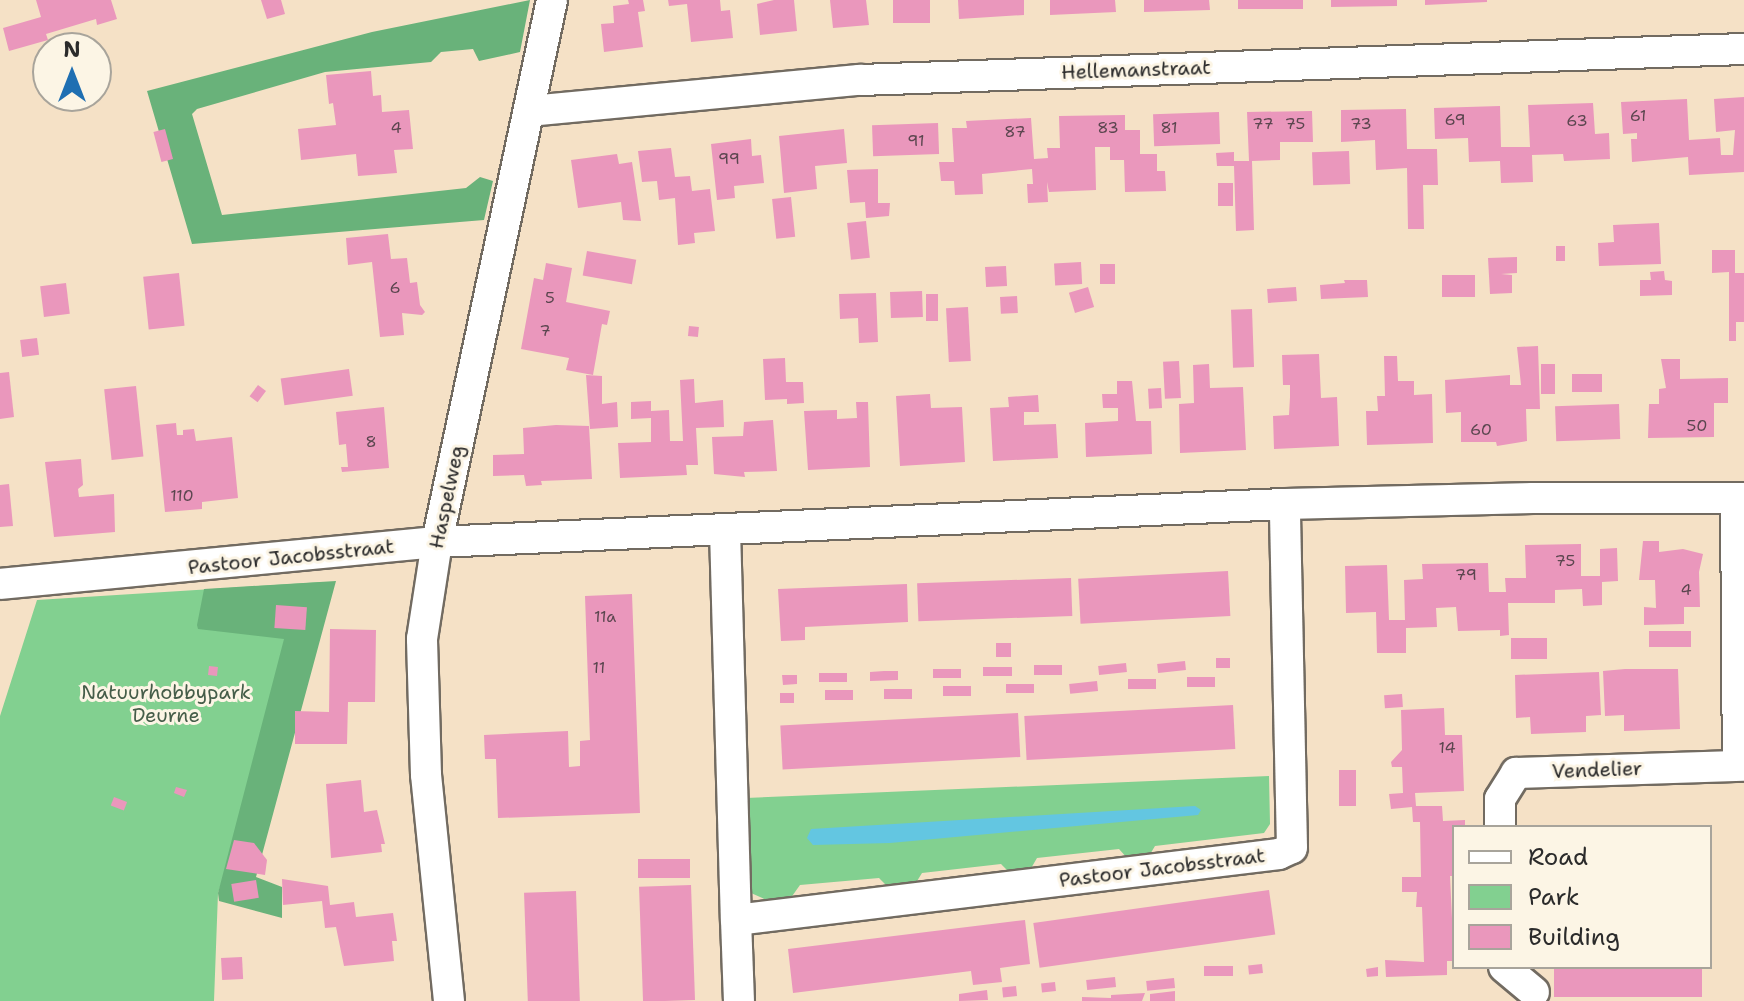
<!DOCTYPE html>
<style>
body{margin:0}
#map{position:relative;width:1744px;height:1001px;overflow:hidden;background:#f5e1c6;font-family:"Shantell Sans",sans-serif}
div>[style]{position:absolute}
.green>*{inset:0;background:#82d090}
.forest>*{inset:0;background:#69b27a}
.water>*{inset:0;background:#63c6e1}
.building>*{inset:0;background:#ea97bc;transform-origin:0 0}
.roads{filter:drop-shadow(2px 0 #726b61) drop-shadow(-2px 0 #726b61) drop-shadow(0 2px #726b61) drop-shadow(0 -2px #726b61)}
.minor>*{height:30px;margin:-15px;padding:0 15px;transform-origin:15px;border-radius:15px;background:#fff}
span{translate:-50% -50%;white-space:nowrap;text-align:center;line-height:1.15;-webkit-text-stroke:6px #fcf5e5;paint-order:stroke}
.number-label{font-size:16px;color:#5b464f}
.number-label span{-webkit-text-stroke-width:0}
.street-label{font-size:20px;color:#2b2b2b}
.park-label{font-size:20px;color:#455d49}
.legend{position:absolute;left:1452px;top:825px;width:260px;height:144px;box-sizing:border-box;background:#fcf5e5;border:2px solid #a8a49b;margin:0;padding:10px 14px;list-style:none;font-size:24px;color:#2b2b2b}
.legend li{display:flex;align-items:center;gap:16px;height:40px}
.legend b{width:40px;border:2px solid #a8a49b}
.north{position:absolute;left:32px;top:32px;width:80px;height:80px;box-sizing:border-box;background:#fcf5e5;border:2px solid #a8a49b;border-radius:50%;rotate:0deg;font-size:22px;font-weight:700;line-height:32px;text-align:center;color:#2b2b2b}
.north::after{content:'';display:block;margin:auto;width:28px;height:36px;background:#1f6fb2;clip-path:polygon(50% 0,100% 100%,50% 72%,0 100%)}
</style>
<div id="map">
<div class="green">
<div style="clip-path:polygon(323px 582px,218px 893px,214px 1001px,0 1001px,0 716px,37px 600px)"></div>
<div style="clip-path:polygon(1269px 776px,1270px 824px,1264px 833px,1155px 846px,1149px 856px,1128px 859px,1119px 849px,1037px 858px,1030px 870px,1010px 873px,1001px 864px,922px 873px,914px 886px,890px 889px,879px 878px,800px 885px,790px 899px,771px 902px,751px 893px,749px 883px,746px 798px)"></div>
</div>
<div class="forest">
<div style="clip-path:polygon(530px 0,520px 52px,479px 61px,473px 49px,441px 52px,431px 62px,325px 72px,197px 109px,192px 114px,222px 215px,466px 188px,480px 177px,493px 181px,484px 220px,192px 244px,147px 91px,372px 32px)"></div>
<div style="clip-path:polygon(336px 581px,256px 877px,282px 887px,282px 918px,219px 901px,218px 893px,284px 639px,198px 629px,197px 625px,204px 589px)"></div>
</div>
<div class="water">
<div style="clip-path:polygon(1195px 806px,1201px 810px,1198px 815px,890px 843px,813px 845px,807px 838px,811px 829px)"></div>
</div>
<div class="building">
<div style="clip-path:polygon(36px 0,111px 0,117px 19px,97px 25px,96px 19px,46px 34px,48px 40px,9px 51px,3px 28px,41px 17px)"></div>
<div style="clip-path:polygon(261px 0,281px 0,285px 14px,267px 19px)"></div>
<div style="clip-path:polygon(628px 0,643px 0,645px 11px,638px 12px,643px 47px,604px 52px,601px 24px,614px 23px,613px 6px,629px 4px)"></div>
<div style="clip-path:polygon(668px 0,720px 0,721px 11px,730px 10px,733px 38px,691px 42px,687px 4px,669px 6px)"></div>
<div style="clip-path:polygon(774px 0,794px 0,797px 31px,760px 35px,757px 4px)"></div>
<div style="clip-path:polygon(830px 0,866px 0,869px 25px,833px 28px)"></div>
<div style="left:893px;top:0;width:37px;height:23px"></div>
<div style="clip-path:polygon(958px 0,1024px 0,1024px 15px,959px 19px)"></div>
<div style="clip-path:polygon(1050px 0,1115px 0,1116px 12px,1050px 15px)"></div>
<div style="clip-path:polygon(1144px 0,1209px 0,1210px 10px,1144px 12px)"></div>
<div style="left:1238px;top:0;width:65px;height:9px"></div>
<div style="clip-path:polygon(1331px 0,1397px 0,1397px 6px,1331px 7px)"></div>
<div style="clip-path:polygon(1425px 0,1487px 0,1487px 2px,1425px 5px)"></div>
<div style="clip-path:polygon(371px 71px,373px 96px,381px 95px,382px 112px,409px 110px,413px 149px,394px 150px,397px 173px,358px 176px,356px 154px,301px 160px,298px 129px,336px 125px,333px 103px,329px 104px,326px 75px)"></div>
<div style="clip-path:polygon(1744px 97px,1744px 172px,1689px 175px,1688px 157px,1632px 162px,1631px 139px,1637px 139px,1637px 133px,1623px 134px,1621px 102px,1687px 99px,1689px 140px,1720px 138px,1721px 155px,1733px 155px,1735px 130px,1716px 132px,1714px 99px)"></div>
<div style="clip-path:polygon(1593px 103px,1595px 134px,1609px 133px,1610px 159px,1564px 161px,1563px 154px,1532px 155px,1533px 182px,1501px 183px,1500px 161px,1469px 162px,1468px 138px,1435px 139px,1434px 108px,1500px 106px,1501px 147px,1530px 147px,1528px 105px)"></div>
<div style="clip-path:polygon(1406px 109px,1407px 149px,1437px 149px,1438px 185px,1423px 185px,1424px 229px,1408px 229px,1407px 168px,1376px 170px,1375px 140px,1341px 142px,1341px 110px)"></div>
<div style="clip-path:polygon(1312px 111px,1313px 142px,1280px 142px,1280px 160px,1252px 161px,1254px 230px,1236px 231px,1234px 166px,1217px 166px,1216px 153px,1234px 152px,1234px 161px,1249px 161px,1247px 112px)"></div>
<div style="left:1219px;top:112px;width:32px;height:66px;rotate:88deg"></div>
<div style="clip-path:polygon(1125px 115px,1125px 130px,1140px 130px,1140px 154px,1157px 154px,1157px 171px,1165px 171px,1166px 191px,1125px 192px,1124px 160px,1110px 160px,1110px 147px,1095px 147px,1096px 190px,1049px 192px,1047px 182px,1048px 202px,1028px 203px,1027px 184px,1033px 184px,1032px 169px,982px 174px,983px 194px,955px 195px,954px 181px,941px 181px,939px 162px,954px 162px,952px 128px,967px 128px,966px 121px,1031px 118px,1034px 159px,1048px 158px,1047px 148px,1060px 148px,1059px 116px)"></div>
<div style="left:938px;top:123px;width:31px;height:66px;rotate:88deg"></div>
<div style="left:165px;top:129px;width:31px;height:12px;rotate:75deg"></div>
<div style="clip-path:polygon(844px 129px,847px 163px,815px 166px,817px 189px,784px 193px,779px 136px)"></div>
<div style="clip-path:polygon(751px 139px,752px 156px,761px 155px,764px 183px,734px 186px,735px 198px,717px 200px,711px 144px)"></div>
<div style="clip-path:polygon(671px 148px,675px 177px,690px 176px,692px 191px,710px 189px,715px 231px,694px 233px,695px 243px,678px 245px,675px 198px,659px 200px,657px 181px,642px 182px,638px 151px)"></div>
<div style="left:1349px;top:151px;width:33px;height:37px;rotate:88deg"></div>
<div style="clip-path:polygon(617px 154px,619px 164px,632px 162px,641px 221px,623px 220px,621px 202px,578px 208px,571px 160px)"></div>
<div style="clip-path:polygon(878px 169px,878px 203px,890px 203px,889px 216px,866px 218px,865px 202px,850px 203px,847px 170px)"></div>
<div style="left:1218px;top:183px;width:15px;height:23px"></div>
<div style="left:791px;top:197px;width:40px;height:19px;rotate:84deg"></div>
<div style="left:866px;top:221px;width:37px;height:19px;rotate:84deg"></div>
<div style="clip-path:polygon(1659px 223px,1661px 264px,1599px 266px,1598px 243px,1614px 242px,1613px 225px)"></div>
<div style="clip-path:polygon(388px 234px,391px 259px,407px 258px,410px 283px,417px 282px,420px 305px,425px 312px,422px 315px,402px 313px,404px 335px,380px 337px,372px 262px,348px 265px,346px 238px)"></div>
<div style="left:1556px;top:246px;width:9px;height:15px"></div>
<div style="clip-path:polygon(1712px 250px,1735px 250px,1735px 273px,1744px 273px,1744px 322px,1736px 322px,1736px 341px,1729px 341px,1729px 272px,1712px 273px)"></div>
<div style="left:587px;top:251px;width:50px;height:25px;rotate:10deg"></div>
<div style="clip-path:polygon(1517px 257px,1517px 273px,1501px 274px,1512px 275px,1512px 293px,1490px 294px,1488px 258px)"></div>
<div style="left:1081px;top:262px;width:22px;height:27px;rotate:87deg"></div>
<div style="clip-path:polygon(546px 263px,572px 268px,566px 302px,610px 311px,607px 325px,602px 324px,593px 375px,566px 370px,569px 358px,521px 349px,534px 278px,543px 280px)"></div>
<div style="left:1100px;top:264px;width:15px;height:20px"></div>
<div style="left:1006px;top:266px;width:20px;height:21px;rotate:87deg"></div>
<div style="clip-path:polygon(1664px 271px,1665px 280px,1672px 281px,1672px 295px,1640px 296px,1640px 280px,1651px 280px,1650px 272px)"></div>
<div style="left:179px;top:273px;width:53px;height:36px;rotate:84deg"></div>
<div style="left:1475px;top:275px;width:22px;height:33px;rotate:90deg"></div>
<div style="clip-path:polygon(1344px 280px,1367px 280px,1368px 297px,1321px 299px,1320px 285px,1345px 283px)"></div>
<div style="left:66px;top:283px;width:31px;height:26px;rotate:83deg"></div>
<div style="left:1088px;top:287px;width:21px;height:20px;rotate:73deg"></div>
<div style="left:1296px;top:287px;width:14px;height:29px;rotate:86deg"></div>
<div style="left:922px;top:291px;width:26px;height:32px;rotate:88deg"></div>
<div style="clip-path:polygon(876px 293px,878px 342px,859px 343px,858px 318px,840px 319px,839px 294px)"></div>
<div style="left:926px;top:294px;width:12px;height:27px"></div>
<div style="left:1017px;top:296px;width:17px;height:17px;rotate:87deg"></div>
<div style="left:968px;top:307px;width:54px;height:22px;rotate:87deg"></div>
<div style="left:1252px;top:309px;width:58px;height:21px;rotate:88deg"></div>
<div style="left:689px;top:326px;width:10px;height:10px;rotate:6deg"></div>
<div style="left:37px;top:338px;width:17px;height:17px;rotate:83deg"></div>
<div style="clip-path:polygon(1538px 346px,1540px 409px,1526px 409px,1527px 441px,1497px 446px,1496px 442px,1461px 442px,1461px 412px,1446px 413px,1445px 380px,1510px 375px,1510px 385px,1521px 385px,1517px 347px)"></div>
<div style="clip-path:polygon(1319px 354px,1321px 398px,1337px 397px,1339px 446px,1274px 449px,1273px 416px,1289px 415px,1290px 397px,1290px 385px,1283px 385px,1282px 355px)"></div>
<div style="clip-path:polygon(1384px 356px,1397px 356px,1398px 381px,1414px 381px,1414px 395px,1432px 394px,1433px 443px,1367px 445px,1366px 411px,1378px 411px,1377px 396px,1385px 396px)"></div>
<div style="clip-path:polygon(785px 358px,786px 382px,803px 382px,804px 403px,787px 404px,787px 399px,765px 400px,763px 359px)"></div>
<div style="clip-path:polygon(1661px 359px,1680px 359px,1680px 379px,1728px 378px,1728px 403px,1714px 403px,1714px 437px,1648px 438px,1649px 404px,1659px 404px,1659px 389px,1666px 388px)"></div>
<div style="left:1179px;top:361px;width:37px;height:16px;rotate:87deg"></div>
<div style="clip-path:polygon(1209px 364px,1210px 388px,1243px 387px,1246px 450px,1180px 453px,1179px 404px,1194px 403px,1193px 365px)"></div>
<div style="left:1541px;top:364px;width:14px;height:30px"></div>
<div style="left:349px;top:369px;width:27px;height:69px;rotate:82deg"></div>
<div style="clip-path:polygon(9px 372px,14px 417px,0 419px,0 373px)"></div>
<div style="left:1602px;top:374px;width:18px;height:30px;rotate:90deg"></div>
<div style="clip-path:polygon(586px 375px,602px 376px,602px 404px,617px 402px,618px 427px,590px 429px)"></div>
<div style="clip-path:polygon(694px 379px,695px 403px,723px 400px,724px 427px,696px 428px,698px 465px,686px 465px,687px 475px,620px 478px,618px 443px,651px 442px,651px 418px,631px 419px,631px 402px,651px 401px,651px 411px,669px 410px,670px 441px,683px 441px,680px 380px)"></div>
<div style="clip-path:polygon(1117px 381px,1132px 381px,1136px 421px,1151px 421px,1152px 454px,1086px 457px,1085px 423px,1118px 421px,1118px 408px,1103px 408px,1102px 394px,1117px 394px)"></div>
<div style="left:258px;top:385px;width:10px;height:14px;rotate:37deg"></div>
<div style="left:136px;top:386px;width:71px;height:32px;rotate:84deg"></div>
<div style="left:1161px;top:388px;width:20px;height:13px;rotate:87deg"></div>
<div style="clip-path:polygon(930px 394px,931px 408px,962px 407px,965px 462px,900px 466px,896px 396px)"></div>
<div style="clip-path:polygon(1038px 395px,1039px 412px,1024px 412px,1024px 425px,1056px 424px,1058px 458px,993px 461px,990px 408px,1009px 407px,1008px 397px)"></div>
<div style="clip-path:polygon(856px 402px,868px 402px,870px 467px,808px 470px,804px 411px,837px 410px,837px 419px,857px 418px)"></div>
<div style="left:1619px;top:404px;width:35px;height:64px;rotate:88deg"></div>
<div style="clip-path:polygon(384px 407px,389px 468px,342px 472px,341px 467px,348px 467px,346px 444px,339px 445px,336px 412px)"></div>
<div style="clip-path:polygon(773px 420px,777px 471px,744px 472px,745px 477px,714px 474px,712px 437px,743px 436px,744px 422px)"></div>
<div style="clip-path:polygon(176px 423px,177px 435px,183px 435px,183px 430px,194px 429px,196px 441px,232px 437px,238px 498px,202px 502px,202px 509px,165px 512px,156px 425px)"></div>
<div style="clip-path:polygon(556px 425px,589px 426px,592px 479px,541px 481px,542px 485px,526px 486px,524px 475px,493px 476px,493px 455px,524px 454px,523px 428px)"></div>
<div style="clip-path:polygon(81px 459px,83px 485px,78px 489px,79px 497px,114px 494px,115px 532px,54px 537px,45px 462px)"></div>
<div style="clip-path:polygon(9px 484px,13px 526px,0 527px,0 485px)"></div>
<div style="clip-path:polygon(1643px 541px,1659px 541px,1659px 552px,1683px 549px,1703px 554px,1699px 572px,1700px 607px,1684px 607px,1684px 624px,1644px 625px,1644px 607px,1656px 608px,1655px 580px,1639px 580px)"></div>
<div style="clip-path:polygon(1581px 544px,1581px 576px,1600px 576px,1600px 549px,1617px 548px,1618px 581px,1602px 582px,1602px 605px,1583px 606px,1582px 589px,1555px 590px,1555px 603px,1508px 603px,1509px 635px,1500px 636px,1500px 630px,1458px 631px,1456px 607px,1436px 608px,1437px 627px,1406px 628px,1406px 653px,1377px 653px,1376px 612px,1346px 613px,1345px 566px,1387px 565px,1389px 620px,1405px 620px,1404px 580px,1423px 579px,1422px 564px,1488px 563px,1489px 592px,1506px 592px,1505px 578px,1526px 578px,1525px 545px)"></div>
<div style="left:1228px;top:571px;width:45px;height:150px;rotate:87deg"></div>
<div style="left:1071px;top:578px;width:38px;height:154px;rotate:88deg"></div>
<div style="clip-path:polygon(907px 584px,908px 622px,805px 627px,805px 640px,781px 641px,778px 589px)"></div>
<div style="clip-path:polygon(632px 594px,640px 813px,498px 818px,496px 759px,485px 759px,484px 735px,568px 731px,569px 767px,580px 766px,580px 741px,590px 740px,585px 596px)"></div>
<div style="left:276px;top:605px;width:31px;height:23px;rotate:4deg"></div>
<div style="clip-path:polygon(330px 629px,376px 630px,375px 702px,348px 702px,347px 744px,295px 744px,295px 711px,329px 712px)"></div>
<div style="left:1649px;top:631px;width:42px;height:16px"></div>
<div style="left:1547px;top:638px;width:21px;height:36px;rotate:90deg"></div>
<div style="left:1011px;top:643px;width:14px;height:15px;rotate:90deg"></div>
<div style="left:1230px;top:658px;width:10px;height:14px;rotate:90deg"></div>
<div style="left:1185px;top:661px;width:9px;height:28px;rotate:84deg"></div>
<div style="left:1126px;top:663px;width:9px;height:28px;rotate:84deg"></div>
<div style="left:1062px;top:665px;width:10px;height:28px;rotate:90deg"></div>
<div style="left:209px;top:666px;width:9px;height:9px;rotate:6deg"></div>
<div style="left:1012px;top:667px;width:9px;height:29px;rotate:90deg"></div>
<div style="left:961px;top:669px;width:9px;height:28px;rotate:90deg"></div>
<div style="clip-path:polygon(1625px 669px,1678px 669px,1680px 729px,1624px 731px,1624px 715px,1605px 716px,1603px 671px)"></div>
<div style="clip-path:polygon(884px 671px,898px 671px,898px 680px,870px 681px,870px 672px)"></div>
<div style="clip-path:polygon(1599px 672px,1601px 715px,1586px 716px,1586px 732px,1531px 734px,1530px 717px,1516px 718px,1515px 675px)"></div>
<div style="left:847px;top:673px;width:9px;height:28px;rotate:90deg"></div>
<div style="clip-path:polygon(782px 675px,797px 675px,797px 684px,783px 685px)"></div>
<div style="left:1215px;top:677px;width:10px;height:28px;rotate:90deg"></div>
<div style="left:1156px;top:679px;width:10px;height:28px;rotate:90deg"></div>
<div style="left:1097px;top:681px;width:10px;height:28px;rotate:84deg"></div>
<div style="left:1034px;top:684px;width:9px;height:28px;rotate:90deg"></div>
<div style="left:971px;top:686px;width:10px;height:28px;rotate:90deg"></div>
<div style="left:884px;top:689px;width:28px;height:10px"></div>
<div style="left:853px;top:690px;width:10px;height:28px;rotate:90deg"></div>
<div style="left:780px;top:693px;width:14px;height:10px"></div>
<div style="left:1402px;top:694px;width:13px;height:18px;rotate:86deg"></div>
<div style="left:1233px;top:705px;width:44px;height:209px;rotate:87deg"></div>
<div style="clip-path:polygon(1444px 708px,1445px 735px,1462px 735px,1464px 791px,1415px 793px,1416px 806px,1442px 806px,1443px 821px,1465px 820px,1465px 827px,1454px 827px,1454px 876px,1450px 876px,1454px 961px,1447px 961px,1447px 975px,1386px 977px,1385px 960px,1424px 962px,1422px 907px,1416px 907px,1417px 892px,1402px 892px,1402px 877px,1421px 877px,1420px 822px,1413px 822px,1412px 807px,1391px 809px,1389px 794px,1403px 793px,1402px 767px,1392px 767px,1391px 762px,1402px 750px,1401px 710px)"></div>
<div style="left:1018px;top:713px;width:44px;height:238px;rotate:87deg"></div>
<div style="left:1339px;top:770px;width:17px;height:36px"></div>
<div style="clip-path:polygon(361px 780px,364px 812px,377px 810px,385px 844px,381px 844px,382px 852px,331px 858px,326px 784px)"></div>
<div style="clip-path:polygon(176px 787px,187px 790px,184px 797px,174px 793px)"></div>
<div style="left:114px;top:797px;width:14px;height:9px;rotate:21deg"></div>
<div style="clip-path:polygon(234px 840px,254px 843px,267px 860px,265px 875px,226px 869px)"></div>
<div style="left:690px;top:859px;width:19px;height:52px;rotate:90deg"></div>
<div style="clip-path:polygon(282px 879px,328px 886px,330px 905px,354px 902px,356px 917px,393px 913px,397px 941px,392px 941px,394px 961px,344px 966px,336px 927px,325px 928px,322px 901px,283px 905px)"></div>
<div style="left:256px;top:880px;width:18px;height:25px;rotate:81deg"></div>
<div style="left:691px;top:885px;width:115px;height:52px;rotate:88deg"></div>
<div style="left:1269px;top:890px;width:45px;height:238px;rotate:82deg"></div>
<div style="left:576px;top:891px;width:110px;height:52px;rotate:88deg"></div>
<div style="clip-path:polygon(1025px 920px,1030px 964px,1000px 968px,1002px 982px,973px 985px,971px 971px,793px 993px,788px 949px)"></div>
<div style="left:242px;top:957px;width:22px;height:21px;rotate:87deg"></div>
<div style="left:1262px;top:964px;width:9px;height:14px;rotate:84deg"></div>
<div style="left:1233px;top:966px;width:10px;height:29px;rotate:90deg"></div>
<div style="clip-path:polygon(1378px 967px,1378px 976px,1367px 977px,1366px 969px)"></div>
<div style="left:1554px;top:967px;width:148px;height:30px"></div>
<div style="left:1115px;top:977px;width:10px;height:29px;rotate:84deg"></div>
<div style="left:1174px;top:978px;width:10px;height:28px;rotate:84deg"></div>
<div style="left:1055px;top:982px;width:9px;height:14px;rotate:84deg"></div>
<div style="left:1016px;top:986px;width:10px;height:14px;rotate:84deg"></div>
<div style="clip-path:polygon(987px 990px,988px 1000px,959px 1001px,959px 994px)"></div>
<div style="clip-path:polygon(1175px 991px,1175px 1001px,1150px 1001px,1150px 994px)"></div>
<div style="clip-path:polygon(1145px 993px,1142px 1001px,1082px 1001px,1082px 997px,1111px 998px,1111px 995px)"></div>
</div>
<div class="roads">
<div class="minor">
<div style="left:530px;top:111px;width:331px;rotate:-5.4deg"></div>
<div style="left:860px;top:80px;width:885px;rotate:-2.01deg"></div>
<div style="left:1736px;top:498px;width:267px;rotate:89.6deg"></div>
<div style="left:725px;top:530px;width:390px;rotate:88.4deg"></div>
<div style="left:736px;top:920px;width:547px;rotate:-6.93deg"></div>
<div style="left:1279px;top:854px;width:14px;rotate:-25deg"></div>
<div style="left:1292px;top:848px;width:344px;rotate:-91.2deg"></div>
<div style="left:0;top:584px;width:439px;rotate:-5.5deg"></div>
<div style="left:437px;top:542px;width:849px;rotate:-2.57deg"></div>
<div style="left:1285px;top:504px;width:248px;rotate:-1.4deg"></div>
<div style="left:1533px;top:498px;width:211px"></div>
<div style="left:1500px;top:827px;width:28px;rotate:-90deg"></div>
<div style="left:1500px;top:799px;width:31px;rotate:-58deg"></div>
<div style="left:1516px;top:773px;width:228px;rotate:-1.8deg"></div>
<div style="left:736px;top:920px;width:81px;rotate:87.9deg"></div>
<div style="left:1504px;top:967px;width:39px;rotate:40deg"></div>
<div style="left:449px;top:1001px;width:227px;rotate:-95.8deg"></div>
<div style="left:426px;top:775px;width:136px;rotate:-91.7deg"></div>
<div style="left:422px;top:639px;width:98px;rotate:-81.2deg"></div>
<div style="left:437px;top:542px;width:554px;rotate:-78.02deg"></div>
</div>
</div>
<div class="number-label">
<span style="left:1638px;top:116px">61</span>
<span style="left:1455px;top:120px">69</span>
<span style="left:1577px;top:121px">63</span>
<span style="left:1263px;top:124px">77</span>
<span style="left:1295px;top:124px">75</span>
<span style="left:1361px;top:124px">73</span>
<span style="left:396px;top:128px">4</span>
<span style="left:1108px;top:128px">83</span>
<span style="left:1169px;top:128px">81</span>
<span style="left:1015px;top:132px">87</span>
<span style="left:916px;top:141px">91</span>
<span style="left:729px;top:159px">99</span>
<span style="left:395px;top:288px">6</span>
<span style="left:550px;top:298px">5</span>
<span style="left:545px;top:331px">7</span>
<span style="left:1697px;top:426px">50</span>
<span style="left:1481px;top:430px">60</span>
<span style="left:371px;top:442px">8</span>
<span style="left:182px;top:496px">110</span>
<span style="left:1565px;top:561px">75</span>
<span style="left:1466px;top:575px">79</span>
<span style="left:1686px;top:590px">4</span>
<span style="left:605px;top:617px">11a</span>
<span style="left:599px;top:668px">11</span>
<span style="left:1447px;top:748px">14</span>
</div>
<div class="street-label">
<span style="left:1136px;top:70px;rotate:-2deg">Hellemanstraat</span>
<span style="left:447px;top:497px;rotate:-78deg">Haspelweg</span>
<span style="left:291px;top:557px;rotate:-6deg">Pastoor Jacobsstraat</span>
<span style="left:1597px;top:770px;rotate:-2deg">Vendelier</span>
<span style="left:1162px;top:868px;rotate:-7deg">Pastoor Jacobsstraat</span>
</div>
<div class="park-label">
<span style="left:166px;top:704px">Natuurhobbypark<br>Deurne</span>
</div>
<ul class="legend">
<li><b style="height:10px;background:#fff"></b>Road</li>
<li><b style="height:22px;background:#82d090"></b>Park</li>
<li><b style="height:22px;background:#ea97bc"></b>Building</li>
</ul>
<div class="north">N</div>
</div>
